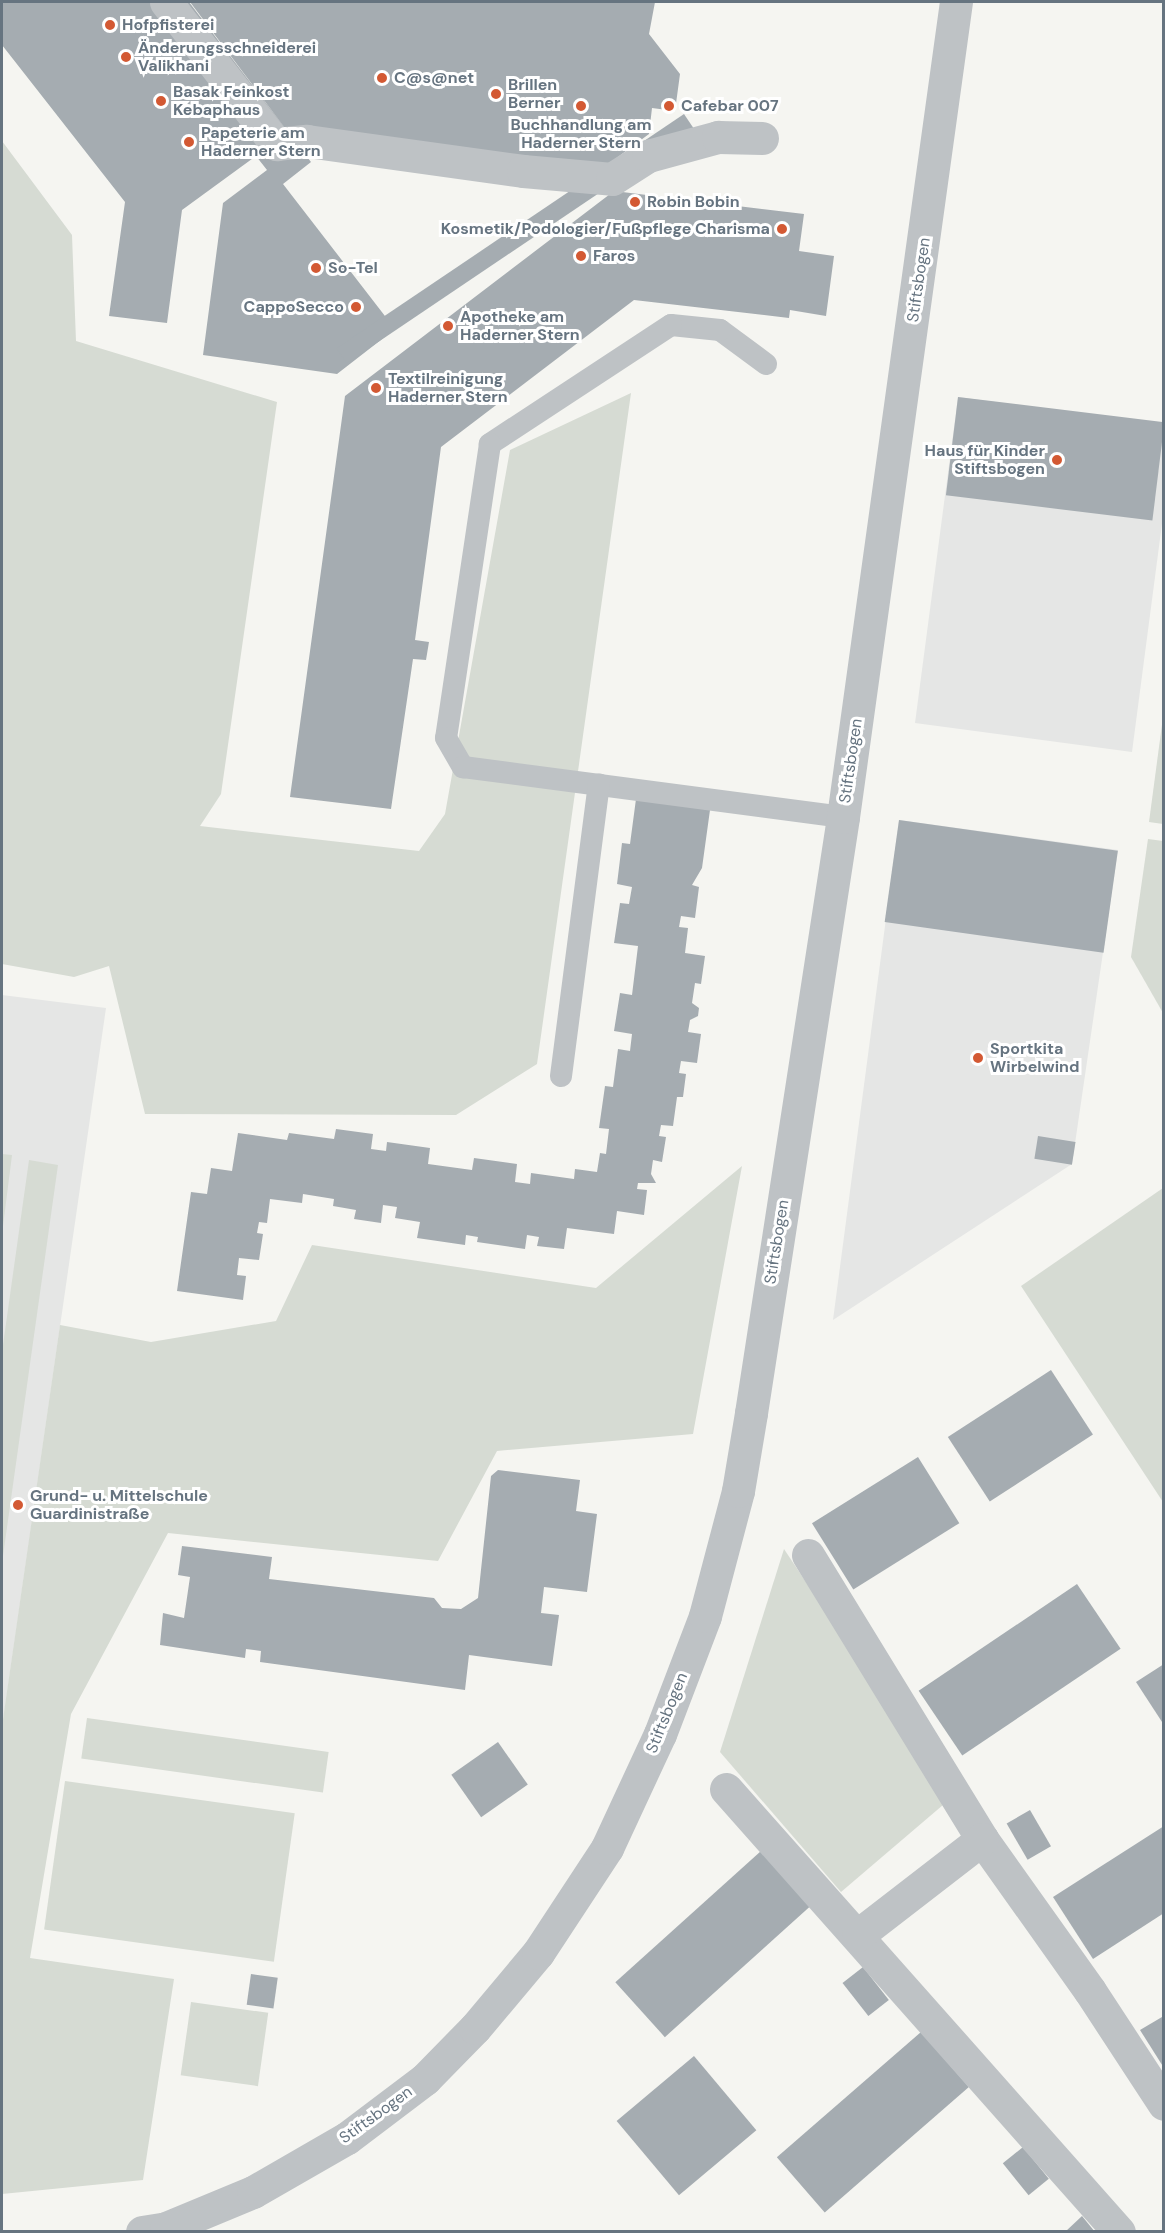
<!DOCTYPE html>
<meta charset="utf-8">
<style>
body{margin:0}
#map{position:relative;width:1165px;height:2233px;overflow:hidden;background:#f5f5f1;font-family:"DM Sans",sans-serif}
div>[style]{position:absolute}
.built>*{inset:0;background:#e5e6e5}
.green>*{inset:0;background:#d6dbd3;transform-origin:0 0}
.building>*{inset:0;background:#a5acb1;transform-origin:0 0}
.lane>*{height:22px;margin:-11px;padding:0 11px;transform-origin:11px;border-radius:11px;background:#bec2c5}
.street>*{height:33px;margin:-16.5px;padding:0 16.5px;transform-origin:16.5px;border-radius:16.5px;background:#bec2c5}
.dots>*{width:16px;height:16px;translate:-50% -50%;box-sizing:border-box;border:3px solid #fff;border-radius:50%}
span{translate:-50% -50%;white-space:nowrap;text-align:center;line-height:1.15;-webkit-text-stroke:6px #fff;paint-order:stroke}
.poi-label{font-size:16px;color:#667480;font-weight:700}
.left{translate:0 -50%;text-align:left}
.right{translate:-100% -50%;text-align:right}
.street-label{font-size:16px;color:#667480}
.frame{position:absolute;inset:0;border:3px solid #667480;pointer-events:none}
</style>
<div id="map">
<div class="built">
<div style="clip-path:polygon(958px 397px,1163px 424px,1163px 516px,1132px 752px,915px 723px)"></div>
<div style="clip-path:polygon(899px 820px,1118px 850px,1072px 1164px,833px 1320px)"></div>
<div style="clip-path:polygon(2px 995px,106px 1008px,2px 1728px)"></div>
</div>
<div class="green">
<div style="clip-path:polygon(2px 141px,72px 235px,76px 341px,277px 402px,221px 794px,200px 826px,419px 851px,445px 814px,510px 450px,631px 393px,537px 1064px,456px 1115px,145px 1114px,109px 966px,74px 977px,2px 964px)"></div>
<div style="clip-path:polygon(1163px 717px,1163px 824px,1149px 822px)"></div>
<div style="clip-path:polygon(1148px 839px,1163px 841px,1163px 1013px,1131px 957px)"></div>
<div style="clip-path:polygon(2px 1154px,12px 1155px,2px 1234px)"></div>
<div style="clip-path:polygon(29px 1160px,58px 1165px,2px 1563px,2px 1352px)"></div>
<div style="clip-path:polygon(742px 1166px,693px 1434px,497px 1451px,438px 1561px,168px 1533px,71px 1714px,30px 1958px,174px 1979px,143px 2180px,2px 2194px,2px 1726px,60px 1325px,151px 1342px,276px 1321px,312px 1245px,596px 1288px)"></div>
<div style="clip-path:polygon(1163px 1188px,1163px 1502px,1021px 1286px)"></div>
<div style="clip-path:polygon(784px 1549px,950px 1799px,841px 1892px,720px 1752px)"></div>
<div style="left:87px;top:1718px;width:244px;height:41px;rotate:8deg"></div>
<div style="left:65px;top:1781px;width:232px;height:150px;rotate:8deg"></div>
<div style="left:191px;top:2002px;width:78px;height:74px;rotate:8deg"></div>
</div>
<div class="building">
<div style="clip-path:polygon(2px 2px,189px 2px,297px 144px,190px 2px,655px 2px,649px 34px,680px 74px,675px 111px,652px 108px,649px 134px,576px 188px,301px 149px,311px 162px,283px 184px,395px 329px,337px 374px,203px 355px,223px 203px,267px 170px,256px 156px,182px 210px,167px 323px,109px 316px,125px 202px,2px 45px)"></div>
<div style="left:684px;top:114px;width:18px;height:419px;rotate:56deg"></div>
<div style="clip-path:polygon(614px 191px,804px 214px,799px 251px,834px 256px,826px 316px,790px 310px,789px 318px,634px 300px,441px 447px,415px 640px,429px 642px,426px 660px,413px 659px,391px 809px,290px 797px,345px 396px)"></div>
<div style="left:958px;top:397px;width:208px;height:99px;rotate:7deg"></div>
<div style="clip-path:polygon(636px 799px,710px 810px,702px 868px,692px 885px,699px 887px,695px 918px,681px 916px,679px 927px,688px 928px,685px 953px,705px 956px,701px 984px,695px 983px,692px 1003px,699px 1008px,698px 1016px,690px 1020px,688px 1032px,701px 1034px,697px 1063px,681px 1061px,679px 1073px,686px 1074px,683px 1097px,677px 1097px,673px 1126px,661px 1125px,659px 1136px,666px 1137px,662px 1162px,653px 1160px,651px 1174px,656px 1183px,638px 1183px,637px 1189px,647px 1190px,644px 1215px,617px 1211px,614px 1234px,567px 1228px,564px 1249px,537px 1246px,539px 1237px,527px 1235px,525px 1249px,477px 1242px,478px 1237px,466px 1235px,465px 1245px,417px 1238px,420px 1222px,395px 1218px,397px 1207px,383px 1205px,381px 1223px,354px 1219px,356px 1210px,333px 1206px,334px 1199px,303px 1194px,302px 1203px,270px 1199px,267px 1223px,259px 1222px,257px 1233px,263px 1234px,259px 1260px,239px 1258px,237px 1275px,246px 1276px,243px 1300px,177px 1291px,191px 1192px,207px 1194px,211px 1168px,232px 1171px,238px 1133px,287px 1140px,289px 1133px,334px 1139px,336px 1129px,373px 1134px,371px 1149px,386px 1151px,387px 1142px,430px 1148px,428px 1164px,472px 1170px,474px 1158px,517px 1164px,515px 1182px,530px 1184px,531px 1173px,574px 1179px,575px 1169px,597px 1172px,600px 1153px,606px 1154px,609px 1129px,599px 1128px,605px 1086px,613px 1087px,618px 1049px,630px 1051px,632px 1034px,614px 1031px,620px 993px,632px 995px,638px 946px,614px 943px,620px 903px,629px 904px,632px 887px,617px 884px,622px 843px,630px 844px)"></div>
<div style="left:899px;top:820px;width:221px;height:103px;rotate:8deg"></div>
<div style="left:1038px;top:1136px;width:38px;height:23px;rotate:9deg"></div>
<div style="left:1051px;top:1370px;width:77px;height:123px;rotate:57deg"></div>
<div style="left:918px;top:1457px;width:78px;height:125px;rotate:58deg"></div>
<div style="clip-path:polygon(498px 1470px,580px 1480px,576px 1511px,597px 1514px,587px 1592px,544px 1587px,541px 1613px,559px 1615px,552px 1666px,469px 1655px,465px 1690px,260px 1662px,261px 1651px,246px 1649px,245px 1658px,160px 1645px,163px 1613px,184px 1618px,190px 1577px,178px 1575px,182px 1546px,272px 1557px,269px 1579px,434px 1598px,442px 1608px,461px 1609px,478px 1598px,491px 1476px)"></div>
<div style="left:1077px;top:1584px;width:78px;height:191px;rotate:56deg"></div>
<div style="clip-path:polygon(1164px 1664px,1164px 1725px,1136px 1682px)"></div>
<div style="left:498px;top:1742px;width:52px;height:57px;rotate:55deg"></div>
<div style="left:1030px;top:1810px;width:42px;height:27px;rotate:60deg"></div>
<div style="clip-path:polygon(1164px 1826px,1164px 1913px,1093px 1959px,1053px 1897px)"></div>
<div style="left:761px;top:1851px;width:74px;height:196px;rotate:48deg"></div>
<div style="left:863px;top:1967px;width:42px;height:26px;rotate:52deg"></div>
<div style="left:251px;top:1974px;width:27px;height:31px;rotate:8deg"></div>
<div style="clip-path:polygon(1162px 2017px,1164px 2019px,1164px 2068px,1140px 2030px)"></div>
<div style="left:921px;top:2032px;width:73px;height:191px;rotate:49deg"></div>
<div style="left:694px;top:2056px;width:97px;height:101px;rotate:50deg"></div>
<div style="left:1023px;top:2147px;width:41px;height:26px;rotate:51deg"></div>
<div style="clip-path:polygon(1082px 2216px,1095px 2232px,1065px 2232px)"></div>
</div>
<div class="lane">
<div style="left:766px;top:364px;width:57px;rotate:-143.5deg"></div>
<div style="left:720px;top:330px;width:49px;rotate:-174.2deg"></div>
<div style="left:671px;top:325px;width:217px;rotate:146.7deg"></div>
<div style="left:490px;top:444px;width:297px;rotate:98.5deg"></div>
<div style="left:446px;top:738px;width:34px;rotate:60deg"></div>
<div style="left:463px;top:767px;width:383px;rotate:7.5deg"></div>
<div style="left:561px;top:1076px;width:294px;rotate:-82.6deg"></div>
</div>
<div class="street">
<div style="left:166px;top:2px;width:180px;rotate:52.2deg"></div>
<div style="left:276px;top:144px;width:31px;rotate:-6deg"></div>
<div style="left:307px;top:141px;width:218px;rotate:7.9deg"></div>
<div style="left:523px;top:171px;width:89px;rotate:5.1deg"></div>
<div style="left:612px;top:179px;width:43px;rotate:-32.6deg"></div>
<div style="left:648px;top:156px;width:73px;rotate:-15.2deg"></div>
<div style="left:718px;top:137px;width:44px;rotate:1.3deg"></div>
<div style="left:808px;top:1555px;width:333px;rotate:58.5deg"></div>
<div style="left:982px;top:1839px;width:186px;rotate:54.6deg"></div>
<div style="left:1090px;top:1991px;width:135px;rotate:56.8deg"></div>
<div style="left:726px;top:1789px;width:592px;rotate:48.42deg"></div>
<div style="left:858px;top:1935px;width:157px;rotate:-37.7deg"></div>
<div style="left:142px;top:2232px;width:24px;rotate:-9deg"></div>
<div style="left:166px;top:2228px;width:94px;rotate:-22.5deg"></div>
<div style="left:253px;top:2192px;width:108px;rotate:-29.9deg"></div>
<div style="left:347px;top:2138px;width:98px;rotate:-37.1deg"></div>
<div style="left:425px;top:2079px;width:71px;rotate:-45.6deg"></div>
<div style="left:475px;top:2028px;width:98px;rotate:-50deg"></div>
<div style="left:538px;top:1953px;width:126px;rotate:-56.7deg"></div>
<div style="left:607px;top:1848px;width:126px;rotate:-65.1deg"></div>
<div style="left:660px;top:1734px;width:126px;rotate:-69.1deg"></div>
<div style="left:705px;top:1616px;width:129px;rotate:-75.2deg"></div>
<div style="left:738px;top:1491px;width:79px;rotate:-80.5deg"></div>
<div style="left:751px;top:1413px;width:603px;rotate:-81.22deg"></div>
<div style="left:843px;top:817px;width:823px;rotate:-82.11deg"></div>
</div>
<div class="dots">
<div style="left:110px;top:25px;background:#d35933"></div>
<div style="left:126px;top:57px;background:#d35933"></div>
<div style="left:382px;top:78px;background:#d35933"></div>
<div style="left:496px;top:94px;background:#d35933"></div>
<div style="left:161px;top:101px;background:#d35933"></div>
<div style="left:581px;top:106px;background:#d35933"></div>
<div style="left:669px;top:106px;background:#d35933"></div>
<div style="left:189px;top:142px;background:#d35933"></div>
<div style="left:635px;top:202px;background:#d35933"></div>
<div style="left:782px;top:229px;background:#d35933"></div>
<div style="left:581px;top:256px;background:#d35933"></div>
<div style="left:316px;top:268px;background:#d35933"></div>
<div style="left:356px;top:307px;background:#d35933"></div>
<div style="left:448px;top:326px;background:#d35933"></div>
<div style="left:376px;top:388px;background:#d35933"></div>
<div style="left:1057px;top:460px;background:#d35933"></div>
<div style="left:978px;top:1058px;background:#d35933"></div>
<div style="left:18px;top:1505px;background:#d35933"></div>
</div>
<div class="poi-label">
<span class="left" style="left:122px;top:25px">Hofpfisterei</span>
<span class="left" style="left:138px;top:57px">Änderungsschneiderei<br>Valikhani</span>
<span class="left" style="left:394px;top:78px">C@s@net</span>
<span class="left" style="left:508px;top:94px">Brillen<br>Berner</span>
<span class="left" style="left:173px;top:101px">Basak Feinkost<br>Kebaphaus</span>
<span class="left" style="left:681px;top:106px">Cafebar 007</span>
<span style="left:581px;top:134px">Buchhandlung am<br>Haderner Stern</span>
<span class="left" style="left:201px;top:142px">Papeterie am<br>Haderner Stern</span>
<span class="left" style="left:647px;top:202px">Robin Bobin</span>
<span class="right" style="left:770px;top:229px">Kosmetik/Podologier/Fußpflege Charisma</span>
<span class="left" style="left:593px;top:256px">Faros</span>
<span class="left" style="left:328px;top:268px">So-Tel</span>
<span class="right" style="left:344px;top:307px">CappoSecco</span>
<span class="left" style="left:460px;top:326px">Apotheke am<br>Haderner Stern</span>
<span class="left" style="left:388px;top:388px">Textilreinigung<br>Haderner Stern</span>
<span class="right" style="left:1045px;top:460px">Haus für Kinder<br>Stiftsbogen</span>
<span class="left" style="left:990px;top:1058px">Sportkita<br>Wirbelwind</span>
<span class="left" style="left:30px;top:1505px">Grund- u. Mittelschule<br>Guardinistraße</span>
</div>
<div class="street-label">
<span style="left:919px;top:280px;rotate:-82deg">Stiftsbogen</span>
<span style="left:851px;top:761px;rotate:-82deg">Stiftsbogen</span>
<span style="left:777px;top:1242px;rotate:-81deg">Stiftsbogen</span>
<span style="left:667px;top:1713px;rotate:-68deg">Stiftsbogen</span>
<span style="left:376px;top:2115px;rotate:-36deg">Stiftsbogen</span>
</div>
<div class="frame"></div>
</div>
